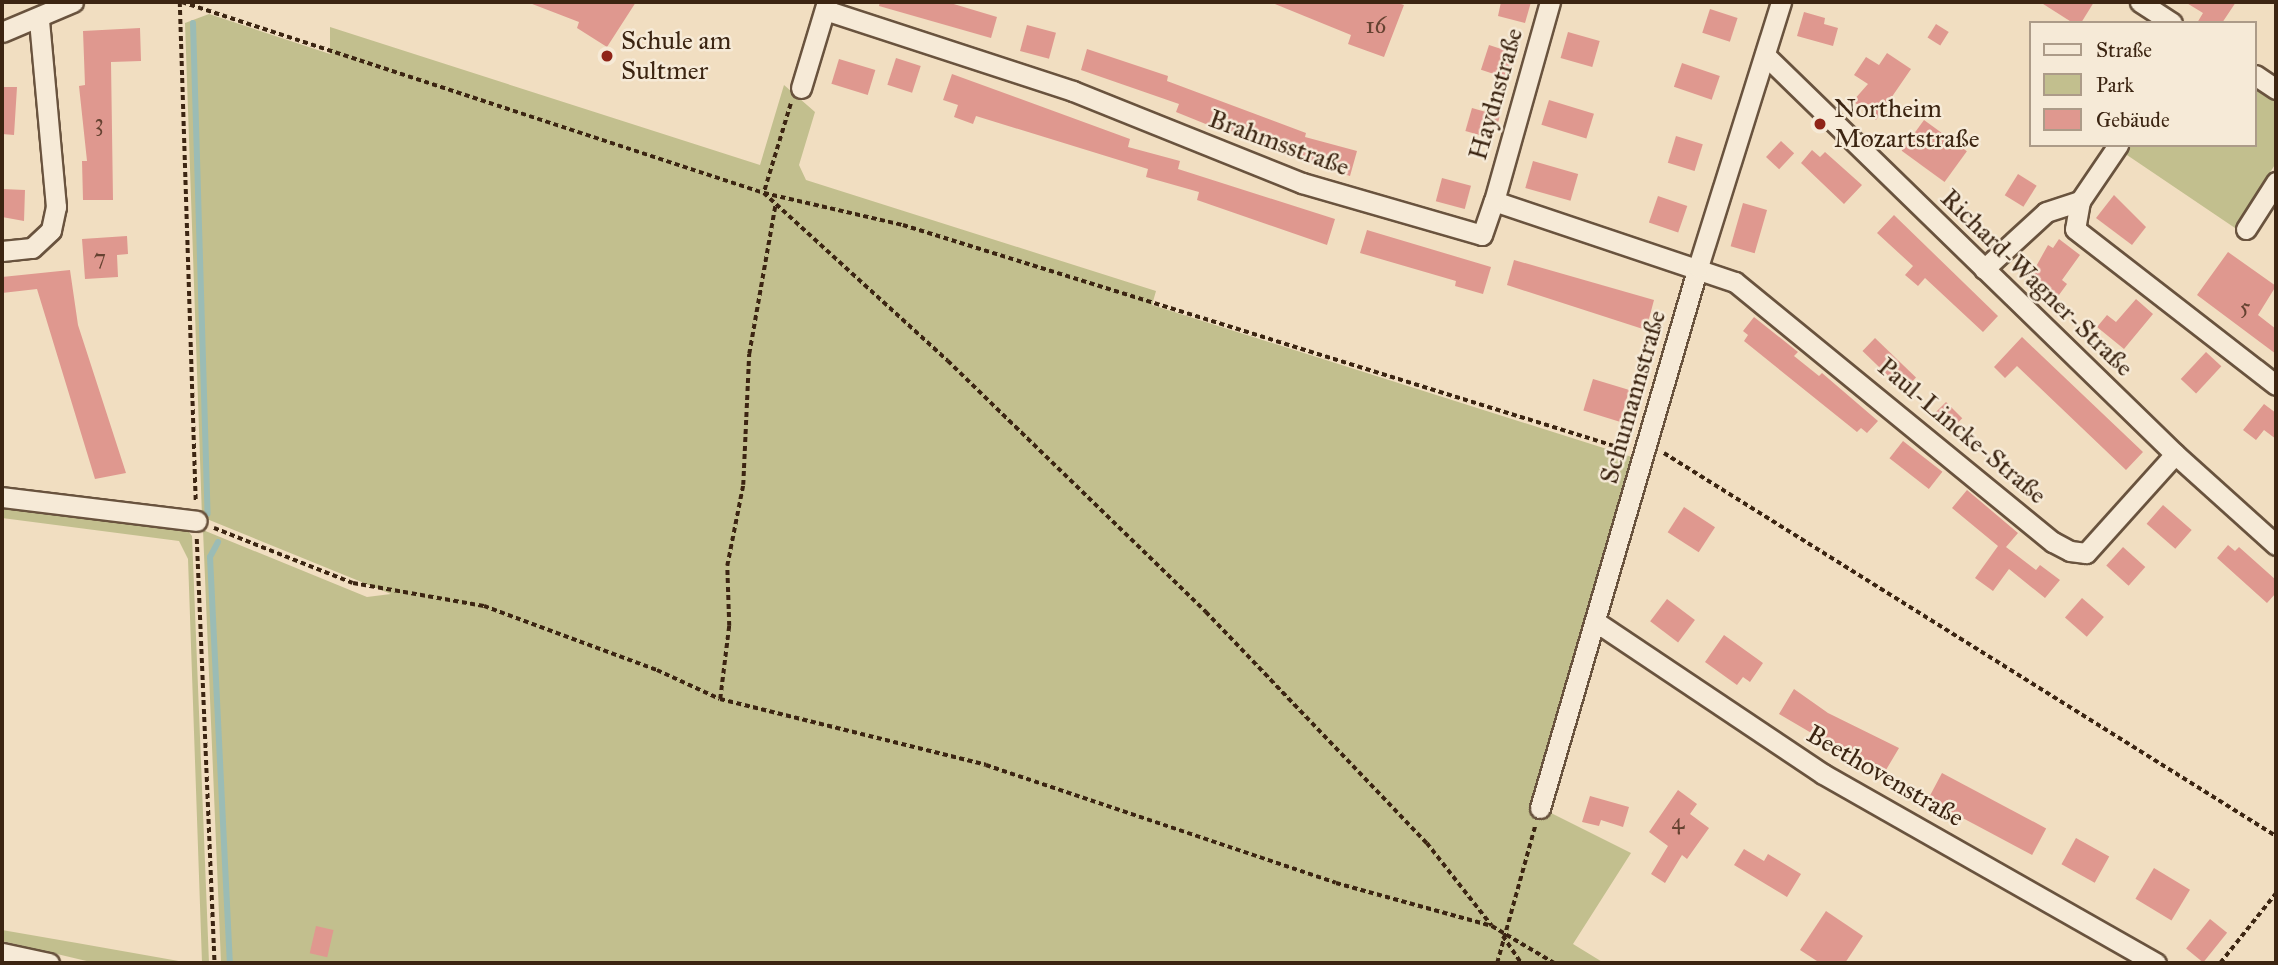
<!DOCTYPE html>
<meta charset="utf-8">
<style>
body{margin:0}
#map{position:relative;width:2278px;height:965px;overflow:hidden;background:#f1dec1;font-family:"IM FELL Great Primer",serif}
div>[style]{position:absolute}
.green>*{inset:0;background:#c2bf8e}
.stream>*{height:6px;margin:-3px;padding:0 3px;transform-origin:3px;border-radius:3px;background:#9bbcb5}
.building>*{inset:0;background:#df988f;transform-origin:0 0}
.path>*{height:3.5px;margin-top:-1.75px;transform-origin:0;background:repeating-linear-gradient(90deg,#3c2512 0 5px,transparent 0 8.5px)}
.roads{filter:drop-shadow(2px 0 #69533e) drop-shadow(-2px 0 #69533e) drop-shadow(0 2px #69533e) drop-shadow(0 -2px #69533e)}
.street>*{height:19px;margin:-9.5px;padding:0 9.5px;transform-origin:9.5px;border-radius:9.5px;background:#f6ead7}
.dots>*{width:19px;height:19px;translate:-50% -50%;box-sizing:border-box;border:4px solid #f6ead7;border-radius:50%}
span{translate:-50% -50%;white-space:nowrap;text-align:center;line-height:1.15;-webkit-text-stroke:5px #f6ead7;paint-order:stroke}
.number-label{font-size:23px;color:#654231}
.number-label span{-webkit-text-stroke-width:0}
.poi-label{font-size:26px;color:#3c2512}
.left{translate:0 -50%;text-align:left}
.street-label{font-size:26px;color:#3c2512}
.frame{position:absolute;inset:0;border:4px solid #3c2512;pointer-events:none}
.legend{position:absolute;left:2029px;top:21px;width:228px;height:126px;box-sizing:border-box;background:#f6ead7;border:2px solid #ac9b88;margin:0;padding:9px 12px;list-style:none;font-size:21px;color:#3c2512}
.legend li{display:flex;align-items:center;gap:14px;height:35px}
.legend b{width:35px;border:2px solid #ac9b88}
</style>
<div id="map">
<div class="green">
<div style="clip-path:polygon(209px 14px,330px 54px,330px 27px,760px 165px,784px 85px,815px 112px,799px 165px,806px 180px,1156px 291px,1152px 305px,1632px 457px,1569px 676px,1588px 681px,1545px 810px,1631px 853px,1573px 944px,1604px 963px,221px 963px,203px 530px,367px 597px,391px 594px,202px 517px,185px 23px)"></div>
<div style="clip-path:polygon(2255px 84px,2276px 97px,2276px 163px,2235px 228px,2124px 153px,2129px 145px,2255px 145px)"></div>
<div style="clip-path:polygon(2px 504px,185px 527px,192px 536px,209px 963px,202px 963px,188px 559px,179px 541px,2px 518px)"></div>
<div style="clip-path:polygon(2px 930px,77px 943px,190px 963px,95px 963px,2px 941px)"></div>
</div>
<div class="stream">
<div style="left:193px;top:23px;width:491px;rotate:88.3deg"></div>
<div style="left:218px;top:542px;width:17px;rotate:118deg"></div>
<div style="left:210px;top:557px;width:406px;rotate:87.2deg"></div>
</div>
<div class="building">
<div style="clip-path:polygon(527px 2px,636px 2px,607px 47px,577px 28px,579px 22px)"></div>
<div style="clip-path:polygon(880px 2px,947px 2px,997px 17px,991px 38px,879px 6px)"></div>
<div style="clip-path:polygon(1270px 2px,1395px 2px,1404px 5px,1384px 57px,1348px 44px,1351px 35px)"></div>
<div style="clip-path:polygon(1501px 2px,1531px 2px,1525px 23px,1498px 16px)"></div>
<div style="clip-path:polygon(2040px 2px,2094px 2px,2081px 23px,2073px 23px)"></div>
<div style="clip-path:polygon(2185px 2px,2236px 2px,2222px 23px,2197px 23px,2203px 13px)"></div>
<div style="left:1710px;top:9px;width:29px;height:25px;rotate:18deg"></div>
<div style="clip-path:polygon(1804px 12px,1825px 18px,1824px 24px,1838px 28px,1833px 46px,1797px 36px)"></div>
<div style="left:1936px;top:24px;width:15px;height:16px;rotate:32deg"></div>
<div style="left:1027px;top:25px;width:30px;height:27px;rotate:15deg"></div>
<div style="clip-path:polygon(140px 28px,141px 61px,111px 62px,113px 200px,83px 200px,82px 161px,87px 161px,79px 86px,85px 85px,83px 31px)"></div>
<div style="left:1568px;top:32px;width:33px;height:27px;rotate:16deg"></div>
<div style="left:1489px;top:45px;width:29px;height:26px;rotate:18deg"></div>
<div style="clip-path:polygon(1087px 49px,1168px 76px,1167px 81px,1306px 133px,1305px 137px,1357px 151px,1350px 176px,1270px 150px,1176px 112px,1179px 104px,1081px 70px)"></div>
<div style="clip-path:polygon(1887px 53px,1911px 69px,1876px 120px,1853px 101px,1868px 84px,1854px 75px,1866px 57px,1879px 65px)"></div>
<div style="left:896px;top:58px;width:26px;height:28px;rotate:18deg"></div>
<div style="left:839px;top:59px;width:38px;height:26px;rotate:17deg"></div>
<div style="left:1682px;top:63px;width:40px;height:25px;rotate:19deg"></div>
<div style="clip-path:polygon(952px 74px,1130px 139px,1128px 147px,1180px 161px,1178px 169px,1335px 219px,1327px 245px,1197px 200px,1199px 192px,1146px 177px,1148px 169px,976px 116px,973px 124px,954px 117px,958px 105px,943px 100px)"></div>
<div style="clip-path:polygon(2px 87px,17px 87px,14px 135px,2px 134px)"></div>
<div style="left:1549px;top:100px;width:47px;height:26px;rotate:17deg"></div>
<div style="left:1472px;top:108px;width:29px;height:24px;rotate:16deg"></div>
<div style="left:1924px;top:120px;width:53px;height:38px;rotate:36deg"></div>
<div style="left:1676px;top:136px;width:28px;height:28px;rotate:17deg"></div>
<div style="left:1781px;top:141px;width:18px;height:22px;rotate:43deg"></div>
<div style="clip-path:polygon(1812px 150px,1820px 157px,1825px 152px,1862px 185px,1844px 204px,1801px 163px)"></div>
<div style="left:1533px;top:161px;width:47px;height:28px;rotate:16deg"></div>
<div style="left:2018px;top:174px;width:22px;height:25px;rotate:32deg"></div>
<div style="left:1442px;top:178px;width:30px;height:24px;rotate:15deg"></div>
<div style="clip-path:polygon(2px 189px,25px 190px,24px 221px,2px 217px)"></div>
<div style="clip-path:polygon(2114px 195px,2146px 227px,2132px 245px,2096px 218px)"></div>
<div style="left:1658px;top:196px;width:31px;height:28px;rotate:19deg"></div>
<div style="left:1743px;top:203px;width:25px;height:45px;rotate:16deg"></div>
<div style="clip-path:polygon(1894px 215px,1998px 316px,1983px 332px,1925px 278px,1918px 286px,1905px 275px,1913px 266px,1877px 233px)"></div>
<div style="clip-path:polygon(1367px 230px,1491px 267px,1483px 294px,1455px 286px,1456px 281px,1360px 253px)"></div>
<div style="clip-path:polygon(127px 236px,128px 254px,117px 255px,118px 277px,85px 279px,82px 239px)"></div>
<div style="clip-path:polygon(2059px 239px,2080px 255px,2062px 280px,2067px 284px,2056px 299px,2029px 279px,2048px 245px,2053px 248px)"></div>
<div style="clip-path:polygon(2228px 252px,2276px 286px,2258px 315px,2276px 329px,2276px 354px,2197px 295px)"></div>
<div style="clip-path:polygon(1514px 260px,1654px 300px,1646px 330px,1507px 285px)"></div>
<div style="clip-path:polygon(70px 270px,78px 325px,126px 473px,95px 479px,37px 289px,2px 293px,2px 277px)"></div>
<div style="clip-path:polygon(2136px 299px,2153px 314px,2124px 349px,2097px 327px,2107px 315px,2116px 322px)"></div>
<div style="clip-path:polygon(1754px 317px,1798px 352px,1794px 356px,1819px 376px,1822px 373px,1878px 421px,1867px 433px,1861px 428px,1857px 432px,1744px 341px,1748px 335px,1743px 331px)"></div>
<div style="clip-path:polygon(2022px 337px,2143px 452px,2126px 470px,2017px 366px,2005px 378px,1994px 367px)"></div>
<div style="left:1875px;top:338px;width:57px;height:18px;rotate:44deg"></div>
<div style="left:2206px;top:352px;width:21px;height:37px;rotate:43deg"></div>
<div style="left:1593px;top:379px;width:38px;height:33px;rotate:17deg"></div>
<div style="left:1946px;top:402px;width:23px;height:16px;rotate:45deg"></div>
<div style="clip-path:polygon(2264px 404px,2276px 413px,2276px 439px,2264px 430px,2256px 440px,2243px 430px)"></div>
<div style="left:1903px;top:441px;width:50px;height:22px;rotate:38deg"></div>
<div style="clip-path:polygon(1967px 490px,2018px 533px,2006px 547px,2036px 570px,2040px 565px,2060px 580px,2045px 598px,2009px 569px,1993px 591px,1975px 578px,1998px 546px,1952px 508px)"></div>
<div style="left:2163px;top:505px;width:38px;height:25px;rotate:41deg"></div>
<div style="left:1684px;top:507px;width:37px;height:30px;rotate:33deg"></div>
<div style="clip-path:polygon(2228px 545px,2235px 551px,2239px 547px,2276px 580px,2276px 593px,2267px 603px,2217px 558px)"></div>
<div style="left:2123px;top:547px;width:30px;height:25px;rotate:42deg"></div>
<div style="left:2082px;top:598px;width:29px;height:26px;rotate:41deg"></div>
<div style="left:1667px;top:599px;width:35px;height:28px;rotate:37deg"></div>
<div style="clip-path:polygon(1724px 635px,1763px 663px,1750px 682px,1743px 677px,1737px 685px,1705px 662px)"></div>
<div style="clip-path:polygon(1794px 689px,1828px 713px,1899px 748px,1883px 775px,1779px 714px)"></div>
<div style="left:1942px;top:773px;width:118px;height:30px;rotate:28deg"></div>
<div style="clip-path:polygon(1678px 790px,1697px 804px,1690px 814px,1709px 828px,1687px 859px,1682px 855px,1665px 883px,1651px 874px,1668px 846px,1649px 832px)"></div>
<div style="clip-path:polygon(1590px 796px,1629px 807px,1623px 827px,1601px 820px,1599px 826px,1582px 822px)"></div>
<div style="left:2076px;top:838px;width:38px;height:30px;rotate:29deg"></div>
<div style="clip-path:polygon(1744px 849px,1764px 861px,1768px 854px,1801px 874px,1787px 897px,1734px 865px)"></div>
<div style="left:2154px;top:868px;width:42px;height:36px;rotate:31deg"></div>
<div style="clip-path:polygon(1826px 911px,1863px 936px,1845px 963px,1820px 963px,1800px 950px)"></div>
<div style="left:2210px;top:919px;width:22px;height:38px;rotate:39deg"></div>
<div style="left:316px;top:926px;width:18px;height:28px;rotate:13deg"></div>
</div>
<div class="path">
<div style="left:180px;top:2px;width:501px;rotate:88.17deg"></div>
<div style="left:182px;top:2px;width:613px;rotate:18.17deg"></div>
<div style="left:764px;top:193px;width:143px;rotate:13deg"></div>
<div style="left:903px;top:225px;width:758px;rotate:17.26deg"></div>
<div style="left:791px;top:104px;width:93px;rotate:106.9deg"></div>
<div style="left:764px;top:193px;width:249px;rotate:42.4deg"></div>
<div style="left:948px;top:361px;width:360px;rotate:44.2deg"></div>
<div style="left:1206px;top:612px;width:320px;rotate:46.3deg"></div>
<div style="left:1427px;top:843px;width:105px;rotate:51.9deg"></div>
<div style="left:1492px;top:926px;width:72px;rotate:30.8deg"></div>
<div style="left:1664px;top:453px;width:722px;rotate:32.04deg"></div>
<div style="left:214px;top:528px;width:149px;rotate:21.6deg"></div>
<div style="left:353px;top:583px;width:133px;rotate:10deg"></div>
<div style="left:484px;top:606px;width:184px;rotate:20.3deg"></div>
<div style="left:657px;top:670px;width:69px;rotate:24.7deg"></div>
<div style="left:720px;top:699px;width:274px;rotate:13.9deg"></div>
<div style="left:986px;top:765px;width:369px;rotate:18.6deg"></div>
<div style="left:1336px;top:883px;width:162px;rotate:15.4deg"></div>
<div style="left:197px;top:539px;width:424px;rotate:87.6deg"></div>
<div style="left:720px;top:699px;width:74px;rotate:-83deg"></div>
<div style="left:729px;top:626px;width:60px;rotate:-91.9deg"></div>
<div style="left:727px;top:566px;width:83px;rotate:-78.8deg"></div>
<div style="left:743px;top:485px;width:131px;rotate:-87.4deg"></div>
<div style="left:749px;top:354px;width:150px;rotate:-80deg"></div>
<div style="left:1503px;top:936px;width:32px;rotate:56deg"></div>
<div style="left:1497px;top:963px;width:142px;rotate:-74.5deg"></div>
<div style="left:2220px;top:963px;width:90px;rotate:-51.3deg"></div>
</div>
<div class="roads">
<div class="street">
<div style="left:2140px;top:2px;width:38px;rotate:33deg"></div>
<div style="left:825px;top:10px;width:261px;rotate:18.1deg"></div>
<div style="left:1073px;top:91px;width:247px;rotate:21.9deg"></div>
<div style="left:1302px;top:183px;width:187px;rotate:16.1deg"></div>
<div style="left:1482px;top:235px;width:36px;rotate:-71deg"></div>
<div style="left:1494px;top:201px;width:254px;rotate:18.6deg"></div>
<div style="left:1735px;top:282px;width:411px;rotate:39.3deg"></div>
<div style="left:2053px;top:542px;width:19px;rotate:28deg"></div>
<div style="left:2070px;top:551px;width:16px;rotate:7deg"></div>
<div style="left:2086px;top:553px;width:133px;rotate:-48deg"></div>
<div style="left:2px;top:32px;width:77px;rotate:-22.9deg"></div>
<div style="left:1765px;top:55px;width:572px;rotate:44.22deg"></div>
<div style="left:2175px;top:454px;width:136px;rotate:42deg"></div>
<div style="left:2255px;top:75px;width:25px;rotate:34deg"></div>
<div style="left:801px;top:88px;width:90px;rotate:-73.2deg"></div>
<div style="left:1494px;top:201px;width:207px;rotate:-74.3deg"></div>
<div style="left:2080px;top:201px;width:28px;rotate:100deg"></div>
<div style="left:2075px;top:229px;width:254px;rotate:37.8deg"></div>
<div style="left:2246px;top:229px;width:56px;rotate:-57.4deg"></div>
<div style="left:2px;top:251px;width:30px;rotate:-6deg"></div>
<div style="left:32px;top:248px;width:26px;rotate:-43deg"></div>
<div style="left:51px;top:230px;width:24px;rotate:-78deg"></div>
<div style="left:56px;top:207px;width:188px;rotate:-95.2deg"></div>
<div style="left:1984px;top:269px;width:84px;rotate:-42.6deg"></div>
<div style="left:2046px;top:212px;width:36px;rotate:-18deg"></div>
<div style="left:2080px;top:201px;width:68px;rotate:-55.8deg"></div>
<div style="left:2px;top:497px;width:196px;rotate:7deg"></div>
<div style="left:1596px;top:622px;width:273px;rotate:33.8deg"></div>
<div style="left:1823px;top:774px;width:383px;rotate:29.6deg"></div>
<div style="left:1540px;top:808px;width:564px;rotate:-73.72deg"></div>
<div style="left:1698px;top:267px;width:278px;rotate:-72.6deg"></div>
<div style="left:2px;top:953px;width:48px;rotate:12deg"></div>
</div>
</div>
<div class="dots">
<div style="left:607px;top:56px;background:#8f2418"></div>
<div style="left:1820px;top:124px;background:#8f2418"></div>
</div>
<div class="number-label">
<span style="left:1376px;top:25px">16</span>
<span style="left:99px;top:122px">3</span>
<span style="left:100px;top:257px">7</span>
<span style="left:2245px;top:306px">5</span>
<span style="left:1678px;top:821px">4</span>
</div>
<div class="poi-label">
<span class="left" style="left:621px;top:56px">Schule am<br>Sultmer</span>
<span class="left" style="left:1834px;top:124px">Northeim<br>Mozartstraße</span>
</div>
<div class="street-label">
<span style="left:1496px;top:94px;rotate:-74deg">Haydnstraße</span>
<span style="left:1279px;top:143px;rotate:20deg">Brahmsstraße</span>
<span style="left:2037px;top:283px;rotate:44deg">Richard-Wagner-Straße</span>
<span style="left:1633px;top:397px;rotate:-74deg">Schumannstraße</span>
<span style="left:1962px;top:431px;rotate:40deg">Paul-Lincke-Straße</span>
<span style="left:1885px;top:776px;rotate:30deg">Beethovenstraße</span>
</div>
<div class="frame"></div>
<ul class="legend">
<li><b style="height:9px;background:#f6ead7"></b>Straße</li>
<li><b style="height:19px;background:#c2bf8e"></b>Park</li>
<li><b style="height:19px;background:#df988f"></b>Gebäude</li>
</ul>
</div>
